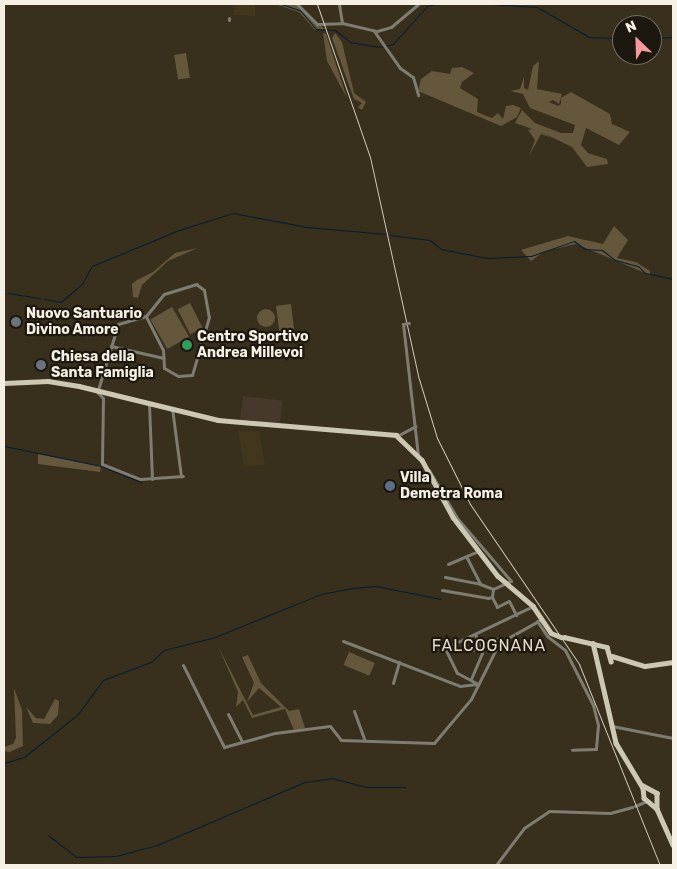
<!DOCTYPE html>
<style>
body{margin:0}
#map{position:relative;width:677px;height:869px;overflow:hidden;background:#382f1c;font-family:Rubik,sans-serif}
div>[style]{position:absolute}
.commercial>*{inset:0;background:#46392b;transform-origin:0 0}
.built>*{inset:0;background:#42361c}
.green>*{inset:0;background:#65573c;transform-origin:0 0}
.round{border-radius:50%}
.stream>*{height:1px;margin:-0.5px;padding:0 0.5px;transform-origin:0.5px;border-radius:0.5px;background:#031e35}
.minor>*{height:3px;margin:-1.5px;padding:0 1.5px;transform-origin:1.5px;border-radius:1.5px;background:#7f7c72}
.major>*{height:4.5px;margin:-2.25px;padding:0 2.25px;transform-origin:2.25px;border-radius:2.25px;background:#cdc8b3}
.rail>*{height:1px;margin:-0.5px;padding:0 0.5px;transform-origin:0.5px;border-radius:0.5px;background:#cdc7b9}
.minor-bridge>*{height:3px;margin:-1.5px;padding:0 1.5px;transform-origin:1.5px;border-radius:1.5px;background:#7f7c72}
.dots>*{width:14px;height:14px;translate:-50% -50%;box-sizing:border-box;border:2px solid #1c180f;border-radius:50%}
span{translate:-50% -50%;white-space:nowrap;text-align:center;line-height:1.15;-webkit-text-stroke:4.5px #1c180f;paint-order:stroke}
.poi-label{font-size:14px;color:#f6f0e4;font-weight:700}
.left{translate:0 -50%;text-align:left}
.quarter-label{font-size:16px;color:#e5d9c2;letter-spacing:1px}
.frame{position:absolute;inset:0;border:5px solid #f6f0e4;pointer-events:none}
.north{position:absolute;left:612px;top:15px;width:50px;height:50px;box-sizing:border-box;background:#1c180f;border:1px solid #736e64;border-radius:50%;rotate:336deg;font-size:14px;font-weight:700;line-height:20px;text-align:center;color:#f6f0e4}
.north::after{content:'';display:block;margin:auto;width:18px;height:22px;background:#f59b9d;clip-path:polygon(50% 0,100% 100%,50% 72%,0 100%)}
</style>
<div id="map">
<div class="commercial">
<div style="left:243px;top:396px;width:40px;height:25px;rotate:7deg"></div>
</div>
<div class="built">
<div style="clip-path:polygon(235px 4px,255px 4px,255px 16px,233px 15px)"></div>
<div style="clip-path:polygon(238px 431px,259px 431px,265px 465px,244px 466px)"></div>
</div>
<div class="green">
<div style="clip-path:polygon(275px 4px,295px 4px,325px 29px,315px 30px,299px 12px)"></div>
<div style="clip-path:polygon(323px 33px,326px 34px,347px 98px,327px 61px)"></div>
<div style="clip-path:polygon(335px 33px,342px 42px,354px 93px,366px 102px,362px 110px,358px 107px,362px 103px,354px 99px,332px 38px)"></div>
<div style="left:186px;top:53px;width:25px;height:12px;rotate:81deg"></div>
<div style="clip-path:polygon(539px 61px,537px 89px,562px 94px,559px 104px,553px 100px,549px 102px,558px 106px,561px 104px,561px 98px,571px 92px,610px 114px,612px 124px,630px 132px,619px 145px,586px 128px,581px 145px,588px 153px,607px 159px,608px 164px,587px 167px,572px 147px,541px 132px,552px 138px,541px 134px,529px 156px,535px 140px,528px 130px,532px 129px,515px 123px,522px 110px,535px 123px,561px 133px,573px 133px,575px 125px,530px 108px,523px 94px,510px 91px,520px 89px,524px 77px,524px 88px,528px 90px,533px 66px)"></div>
<div style="clip-path:polygon(462px 67px,474px 73px,462px 82px,460px 88px,478px 99px,477px 112px,492px 118px,498px 113px,503px 119px,506px 106px,513px 105px,521px 108px,517px 117px,501px 126px,418px 91px,421px 79px,432px 71px,450px 74px,452px 68px)"></div>
<div style="clip-path:polygon(614px 226px,628px 240px,617px 258px,636px 262px,650px 271px,650px 275px,576px 244px,545px 251px,531px 261px,521px 250px,568px 236px,603px 244px)"></div>
<div style="clip-path:polygon(198px 248px,168px 261px,142px 285px,138px 298px,133px 297px,132px 284px,137px 280px,153px 272px,175px 253px)"></div>
<div style="left:190px;top:303px;width:28px;height:14px;rotate:63deg"></div>
<div style="left:291px;top:304px;width:25px;height:15px;rotate:83deg"></div>
<div style="left:172px;top:307px;width:34px;height:25px;rotate:60deg"></div>
<div class="round" style="left:257px;top:309px;width:18px;height:18px"></div>
<div style="clip-path:polygon(38px 454px,101px 466px,100px 472px,38px 464px)"></div>
<div style="clip-path:polygon(218px 646px,253px 715px,281px 707px,259px 688px,247px 702px,254px 683px,242px 657px,248px 655px,261px 683px,289px 711px,299px 709px,305px 728px,294px 730px,285px 709px,252px 718px,243px 700px,236px 707px,238px 692px)"></div>
<div style="left:349px;top:652px;width:28px;height:14px;rotate:23deg"></div>
<div style="clip-path:polygon(14px 688px,22px 710px,23px 746px,10px 752px,4px 751px,4px 747px,13px 744px,16px 738px)"></div>
<div style="clip-path:polygon(55px 699px,59px 701px,58px 715px,50px 724px,33px 723px,26px 707px,36px 718px,44px 719px)"></div>
</div>
<div class="stream">
<div style="left:281px;top:4px;width:20px;rotate:18deg"></div>
<div style="left:300px;top:10px;width:25px;rotate:50deg"></div>
<div style="left:316px;top:29px;width:19px;rotate:3deg"></div>
<div style="left:335px;top:30px;width:19px;rotate:39deg"></div>
<div style="left:350px;top:42px;width:28px;rotate:10deg"></div>
<div style="left:378px;top:47px;width:15px;rotate:-11deg"></div>
<div style="left:393px;top:44px;width:51px;rotate:-48.2deg"></div>
<div style="left:427px;top:6px;width:9px;rotate:-13deg"></div>
<div style="left:488px;top:4px;width:49px;rotate:3.5deg"></div>
<div style="left:537px;top:7px;width:60px;rotate:30deg"></div>
<div style="left:589px;top:37px;width:33px;rotate:2deg"></div>
<div style="left:652px;top:38px;width:21px;rotate:-3deg"></div>
<div style="left:390px;top:235px;width:40px;rotate:7.1deg"></div>
<div style="left:430px;top:240px;width:14px;rotate:39deg"></div>
<div style="left:441px;top:249px;width:47px;rotate:11.1deg"></div>
<div style="left:487px;top:258px;width:44px;rotate:-2.6deg"></div>
<div style="left:531px;top:256px;width:46px;rotate:-19.2deg"></div>
<div style="left:574px;top:241px;width:14px;rotate:36deg"></div>
<div style="left:585px;top:249px;width:17px;rotate:3deg"></div>
<div style="left:602px;top:250px;width:16px;rotate:38deg"></div>
<div style="left:615px;top:260px;width:24px;rotate:15deg"></div>
<div style="left:638px;top:266px;width:10px;rotate:45deg"></div>
<div style="left:645px;top:273px;width:29px;rotate:12deg"></div>
<div style="left:92px;top:266px;width:94px;rotate:-22.5deg"></div>
<div style="left:179px;top:230px;width:57px;rotate:-17.5deg"></div>
<div style="left:233px;top:213px;width:75px;rotate:10.7deg"></div>
<div style="left:307px;top:227px;width:79px;rotate:5.1deg"></div>
<div style="left:8px;top:293px;width:33px;rotate:9deg"></div>
<div style="left:4px;top:294px;width:1px;rotate:-45deg"></div>
<div style="left:44px;top:299px;width:17px;rotate:10deg"></div>
<div style="left:61px;top:302px;width:28px;rotate:-41deg"></div>
<div style="left:82px;top:284px;width:19px;rotate:-62deg"></div>
<div style="left:4px;top:446px;width:99px;rotate:11.7deg"></div>
<div style="left:101px;top:466px;width:43px;rotate:21.8deg"></div>
<div style="left:4px;top:763px;width:21px;rotate:-17deg"></div>
<div style="left:24px;top:757px;width:69px;rotate:-38.5deg"></div>
<div style="left:78px;top:714px;width:42px;rotate:-53.7deg"></div>
<div style="left:103px;top:680px;width:51px;rotate:-20.6deg"></div>
<div style="left:151px;top:662px;width:18px;rotate:-43deg"></div>
<div style="left:164px;top:650px;width:53px;rotate:-14.3deg"></div>
<div style="left:215px;top:637px;width:114px;rotate:-22.1deg"></div>
<div style="left:321px;top:594px;width:32px;rotate:-11deg"></div>
<div style="left:352px;top:588px;width:24px;rotate:-5deg"></div>
<div style="left:376px;top:586px;width:66px;rotate:11.3deg"></div>
<div style="left:48px;top:835px;width:36px;rotate:38deg"></div>
<div style="left:76px;top:857px;width:40px;rotate:-1.4deg"></div>
<div style="left:116px;top:856px;width:42px;rotate:-15deg"></div>
<div style="left:157px;top:845px;width:161px;rotate:-23.1deg"></div>
<div style="left:305px;top:782px;width:27px;rotate:-8deg"></div>
<div style="left:332px;top:778px;width:35px;rotate:15deg"></div>
<div style="left:366px;top:787px;width:39px"></div>
</div>
<div class="minor">
<div style="left:297px;top:4px;width:28px;rotate:45deg"></div>
<div style="left:317px;top:24px;width:25px;rotate:-2deg"></div>
<div style="left:342px;top:23px;width:36px;rotate:13deg"></div>
<div style="left:377px;top:31px;width:15px;rotate:-16deg"></div>
<div style="left:391px;top:27px;width:35px;rotate:-40deg"></div>
<div style="left:339px;top:4px;width:19px;rotate:81deg"></div>
<div style="left:229px;top:20px;width:2px;rotate:-90deg"></div>
<div style="left:374px;top:31px;width:45px;rotate:54.9deg"></div>
<div style="left:400px;top:68px;width:16px;rotate:35deg"></div>
<div style="left:413px;top:77px;width:19px;rotate:74deg"></div>
<div style="left:403px;top:324px;width:132px;rotate:83.5deg"></div>
<div style="left:111px;top:346px;width:54px;rotate:12.8deg"></div>
<div style="left:95px;top:390px;width:11px;rotate:45deg"></div>
<div style="left:103px;top:398px;width:66px;rotate:90.9deg"></div>
<div style="left:102px;top:464px;width:41px;rotate:21.5deg"></div>
<div style="left:140px;top:479px;width:43px;rotate:-4deg"></div>
<div style="left:98px;top:390px;width:69px;rotate:-73.1deg"></div>
<div style="left:118px;top:324px;width:29px;rotate:-16deg"></div>
<div style="left:146px;top:316px;width:28px;rotate:-51deg"></div>
<div style="left:164px;top:294px;width:34px;rotate:-17deg"></div>
<div style="left:196px;top:284px;width:10px;rotate:37deg"></div>
<div style="left:204px;top:290px;width:27px;rotate:80deg"></div>
<div style="left:209px;top:317px;width:60px;rotate:106.3deg"></div>
<div style="left:192px;top:375px;width:14px;rotate:176deg"></div>
<div style="left:178px;top:376px;width:16px;rotate:-150deg"></div>
<div style="left:164px;top:368px;width:18px;rotate:-93deg"></div>
<div style="left:163px;top:350px;width:38px;rotate:-117deg"></div>
<div style="left:149px;top:404px;width:75px;rotate:87.7deg"></div>
<div style="left:172px;top:408px;width:69px;rotate:82.5deg"></div>
<div style="left:397px;top:436px;width:21px;rotate:-28deg"></div>
<div style="left:429px;top:470px;width:56px;rotate:59.7deg"></div>
<div style="left:457px;top:518px;width:83px;rotate:49.4deg"></div>
<div style="left:511px;top:581px;width:20px;rotate:156deg"></div>
<div style="left:467px;top:558px;width:29px;rotate:63deg"></div>
<div style="left:480px;top:584px;width:14px;rotate:21deg"></div>
<div style="left:448px;top:564px;width:34px;rotate:-23deg"></div>
<div style="left:445px;top:577px;width:36px;rotate:11deg"></div>
<div style="left:442px;top:590px;width:47px;rotate:9.9deg"></div>
<div style="left:488px;top:598px;width:4px;rotate:-14deg"></div>
<div style="left:492px;top:597px;width:8px;rotate:-83deg"></div>
<div style="left:492px;top:597px;width:11px;rotate:63deg"></div>
<div style="left:497px;top:607px;width:13px;rotate:-27deg"></div>
<div style="left:509px;top:601px;width:16px;rotate:63deg"></div>
<div style="left:537px;top:621px;width:18px;rotate:56deg"></div>
<div style="left:547px;top:636px;width:23px;rotate:38deg"></div>
<div style="left:565px;top:650px;width:62px;rotate:63deg"></div>
<div style="left:593px;top:705px;width:21px;rotate:76deg"></div>
<div style="left:598px;top:725px;width:24px;rotate:95deg"></div>
<div style="left:596px;top:749px;width:24px;rotate:178deg"></div>
<div style="left:343px;top:641px;width:125px;rotate:21deg"></div>
<div style="left:460px;top:686px;width:17px;rotate:-7deg"></div>
<div style="left:473px;top:650px;width:29px;rotate:-25deg"></div>
<div style="left:183px;top:665px;width:92px;rotate:63.4deg"></div>
<div style="left:224px;top:747px;width:53px;rotate:-15.4deg"></div>
<div style="left:275px;top:733px;width:55px;rotate:-7.3deg"></div>
<div style="left:330px;top:726px;width:18px;rotate:52deg"></div>
<div style="left:341px;top:740px;width:93px;rotate:1.8deg"></div>
<div style="left:434px;top:743px;width:57px;rotate:-49.9deg"></div>
<div style="left:471px;top:699px;width:63px;rotate:-63.4deg"></div>
<div style="left:499px;top:643px;width:49px;rotate:-29.2deg"></div>
<div style="left:471px;top:679px;width:28px;rotate:-67deg"></div>
<div style="left:482px;top:653px;width:20px;rotate:-110deg"></div>
<div style="left:393px;top:683px;width:22px;rotate:-74deg"></div>
<div style="left:478px;top:684px;width:24px;rotate:-152deg"></div>
<div style="left:457px;top:673px;width:28px;rotate:-116deg"></div>
<div style="left:445px;top:648px;width:98px;rotate:-25.5deg"></div>
<div style="left:354px;top:711px;width:30px;rotate:70deg"></div>
<div style="left:228px;top:714px;width:31px;rotate:63deg"></div>
<div style="left:612px;top:726px;width:62px;rotate:11.1deg"></div>
<div style="left:635px;top:806px;width:13px;rotate:-23deg"></div>
<div style="left:496px;top:865px;width:46px;rotate:-52.9deg"></div>
<div style="left:524px;top:828px;width:30px;rotate:-34deg"></div>
<div style="left:549px;top:811px;width:61px;rotate:1.9deg"></div>
<div style="left:610px;top:813px;width:23px;rotate:-15deg"></div>
</div>
<div class="major">
<div style="left:4px;top:383px;width:44px;rotate:-2.6deg"></div>
<div style="left:48px;top:381px;width:31px;rotate:9deg"></div>
<div style="left:79px;top:386px;width:143px;rotate:13.7deg"></div>
<div style="left:218px;top:420px;width:179px;rotate:4.8deg"></div>
<div style="left:396px;top:435px;width:36px;rotate:44deg"></div>
<div style="left:422px;top:460px;width:65px;rotate:61.5deg"></div>
<div style="left:453px;top:517px;width:74px;rotate:52.7deg"></div>
<div style="left:498px;top:576px;width:46px;rotate:40.6deg"></div>
<div style="left:533px;top:606px;width:32px;rotate:56deg"></div>
<div style="left:551px;top:633px;width:11px;rotate:22deg"></div>
<div style="left:564px;top:637px;width:44px;rotate:13.1deg"></div>
<div style="left:607px;top:647px;width:15px;rotate:74deg"></div>
<div style="left:593px;top:643px;width:103px;rotate:77deg"></div>
<div style="left:616px;top:743px;width:52px;rotate:59deg"></div>
<div style="left:643px;top:788px;width:10px;rotate:84deg"></div>
<div style="left:644px;top:798px;width:17px;rotate:40deg"></div>
<div style="left:612px;top:656px;width:34px;rotate:17deg"></div>
<div style="left:645px;top:666px;width:28px;rotate:-8deg"></div>
<div style="left:642px;top:785px;width:17px;rotate:28deg"></div>
<div style="left:657px;top:793px;width:16px;rotate:90deg"></div>
<div style="left:657px;top:809px;width:39px;rotate:66deg"></div>
</div>
<div class="rail">
<div style="left:317px;top:4px;width:162px;rotate:70.9deg"></div>
<div style="left:370px;top:157px;width:227px;rotate:77.6deg"></div>
<div style="left:419px;top:379px;width:62px;rotate:73deg"></div>
<div style="left:437px;top:438px;width:74px;rotate:63.4deg"></div>
<div style="left:470px;top:504px;width:194px;rotate:55.7deg"></div>
<div style="left:579px;top:664px;width:217px;rotate:68.1deg"></div>
</div>
<div class="minor-bridge">
<div style="left:403px;top:324px;width:6px;rotate:-9deg"></div>
</div>
<div class="dots">
<div style="left:16px;top:322px;background:#6b7280"></div>
<div style="left:187px;top:345px;background:#2e9e5b"></div>
<div style="left:41px;top:365px;background:#6b7280"></div>
<div style="left:390px;top:486px;background:#5c6f8a"></div>
</div>
<div class="poi-label">
<span class="left" style="left:26px;top:322px">Nuovo Santuario<br>Divino Amore</span>
<span class="left" style="left:197px;top:345px">Centro Sportivo<br>Andrea Millevoi</span>
<span class="left" style="left:51px;top:365px">Chiesa della<br>Santa Famiglia</span>
<span class="left" style="left:400px;top:486px">Villa<br>Demetra Roma</span>
</div>
<div class="quarter-label">
<span style="left:489px;top:646px">FALCOGNANA</span>
</div>
<div class="frame"></div>
<div class="north">N</div>
</div>
